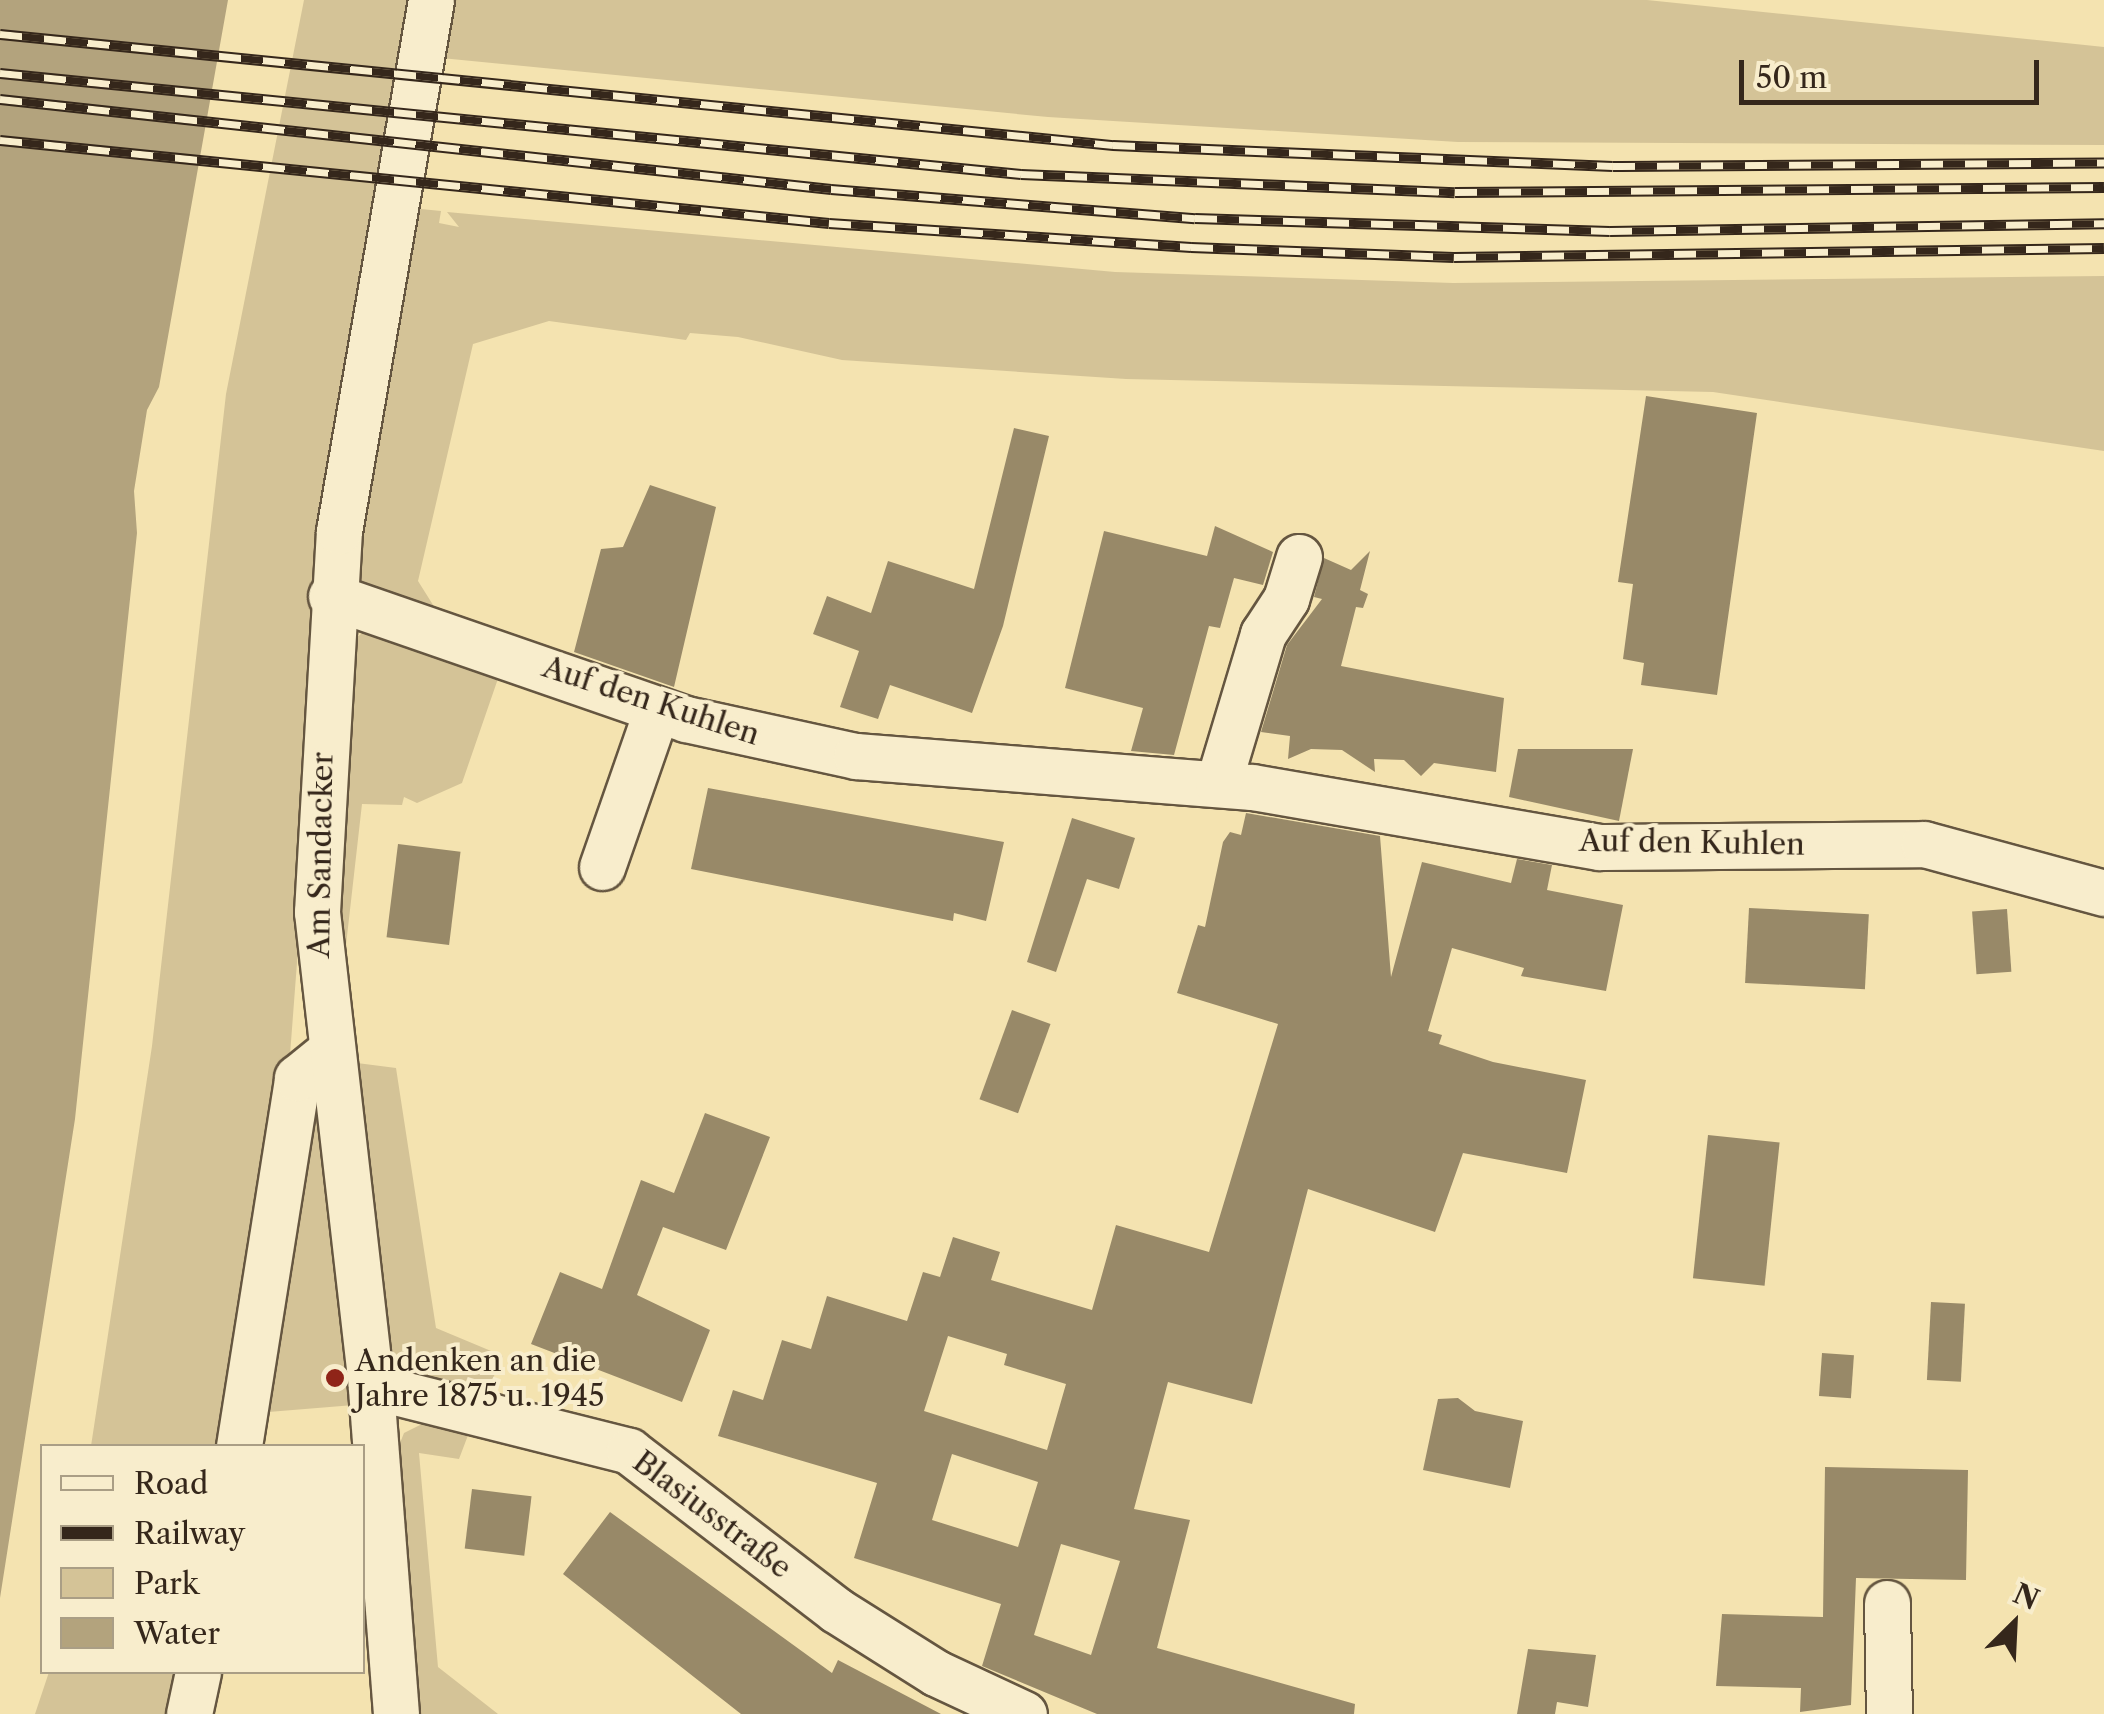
<!DOCTYPE html>
<meta charset="utf-8">
<style>
body{margin:0}
#map{position:relative;width:2104px;height:1714px;overflow:hidden;background:#f4e3b0;font-family:"Libre Caslon Text",serif}
div>[style]{position:absolute}
.green>*{inset:0;background:#d4c397}
.water>*{inset:0;background:#b3a37d}
.building>*{inset:0;background:#988968;transform-origin:0 0}
.roads{filter:drop-shadow(2px 0 #655640) drop-shadow(-2px 0 #655640) drop-shadow(0 2px #655640) drop-shadow(0 -2px #655640)}
.minor>*{height:45px;margin:-22.5px;padding:0 22.5px;transform-origin:22.5px;border-radius:22.5px;background:#f8edcc}
.rail>*{height:11px;margin-top:-5.5px;transform-origin:0;background:repeating-linear-gradient(90deg,#f8edcc 0 22px,#35271b 0 44px);box-sizing:border-box;border-block:2px solid #35271b}
.dots>*{width:28px;height:28px;translate:-50% -50%;box-sizing:border-box;border:5px solid #f8edcc;border-radius:50%}
span{translate:-50% -50%;white-space:nowrap;text-align:center;line-height:1.15;-webkit-text-stroke:8px #f8edcc;paint-order:stroke}
.street-label{font-size:30px;color:#35271b}
.poi-label{font-size:30px;color:#35271b}
.left{translate:0 -50%;text-align:left}
.legend{position:absolute;left:40px;top:1444px;width:325px;height:230px;box-sizing:border-box;background:#f8edcc;border:2px solid #aa9e85;margin:0;padding:12px 18px;list-style:none;font-size:30px;color:#35271b}
.legend li{display:flex;align-items:center;gap:20px;height:50px}
.legend b{width:50px;border:2px solid #aa9e85}
.north{position:absolute;left:1964px;top:1574px;width:100px;height:100px;-webkit-text-stroke:8px #f8edcc;paint-order:stroke;rotate:24deg;font-size:28px;font-weight:700;line-height:40px;text-align:center;color:#35271b}
.north::after{content:'';display:block;margin:auto;width:35px;height:45px;background:#35271b;clip-path:polygon(50% 0,100% 100%,50% 72%,0 100%)}
.scale{position:absolute;left:1739px;top:60px;width:300px;height:45px;box-sizing:border-box;border:5px solid #35271b;border-top:0;padding-left:12px;font-size:30px;line-height:35px;white-space:nowrap;color:#35271b;-webkit-text-stroke:8px #f8edcc;paint-order:stroke}
</style>
<div id="map">
<div class="green">
<div style="clip-path:polygon(304px 0,428px 0,301px 910px,290px 1055px,227px 1446px,91px 1446px,152px 1046px,226px 394px)"></div>
<div style="clip-path:polygon(441px 0,1647px 0,2104px 47px,2104px 145px,1458px 142px,1048px 117px,431px 57px)"></div>
<div style="clip-path:polygon(411px 208px,441px 211px,439px 223px,459px 227px,447px 212px,1115px 272px,1453px 283px,2104px 276px,2104px 451px,1713px 392px,1126px 379px,842px 360px,738px 337px,690px 333px,686px 340px,549px 321px,473px 344px,418px 581px,445px 624px,365px 590px,352px 566px)"></div>
<div style="clip-path:polygon(368px 628px,502px 667px,462px 783px,417px 803px,404px 797px,402px 805px,362px 804px,346px 945px,346px 1002px,357px 1063px,396px 1068px,436px 1328px,503px 1356px,485px 1396px,414px 1374px,390px 1357px,332px 1006px,347px 646px)"></div>
<div style="clip-path:polygon(315px 1092px,354px 1405px,256px 1413px)"></div>
<div style="clip-path:polygon(426px 1422px,470px 1430px,459px 1459px,419px 1453px,438px 1667px,498px 1714px,409px 1714px,396px 1453px,404px 1433px)"></div>
<div style="clip-path:polygon(49px 1672px,186px 1672px,178px 1714px,35px 1714px)"></div>
</div>
<div class="water">
<div style="clip-path:polygon(0 0,228px 0,159px 387px,147px 410px,134px 491px,137px 533px,75px 1119px,0 1598px)"></div>
</div>
<div class="building">
<div style="clip-path:polygon(1646px 396px,1757px 413px,1717px 695px,1641px 685px,1644px 663px,1623px 659px,1633px 584px,1618px 582px)"></div>
<div style="clip-path:polygon(1014px 428px,1049px 436px,1003px 626px,972px 713px,890px 685px,878px 719px,840px 707px,859px 651px,813px 634px,827px 596px,871px 613px,888px 561px,974px 589px)"></div>
<div style="clip-path:polygon(650px 485px,716px 507px,674px 687px,574px 652px,601px 549px,623px 547px)"></div>
<div style="clip-path:polygon(1215px 526px,1273px 552px,1263px 585px,1234px 578px,1220px 628px,1209px 626px,1174px 755px,1131px 751px,1143px 708px,1065px 688px,1104px 531px,1207px 556px)"></div>
<div style="clip-path:polygon(1370px 551px,1360px 590px,1368px 594px,1363px 608px,1356px 607px,1341px 666px,1504px 698px,1496px 772px,1434px 763px,1421px 776px,1404px 760px,1374px 759px,1375px 772px,1342px 750px,1311px 749px,1288px 759px,1290px 736px,1261px 732px,1287px 645px,1322px 599px,1314px 597px,1324px 558px,1351px 570px)"></div>
<div style="clip-path:polygon(1518px 749px,1633px 749px,1619px 821px,1509px 797px)"></div>
<div style="clip-path:polygon(708px 788px,1004px 842px,986px 921px,954px 913px,953px 921px,691px 869px)"></div>
<div style="clip-path:polygon(evenodd,1246px 813px,1380px 836px,1391px 977px,1422px 862px,1511px 883px,1517px 859px,1552px 865px,1547px 890px,1623px 905px,1606px 991px,1521px 976px,1524px 968px,1452px 948px,1428px 1031px,1442px 1035px,1439px 1044px,1493px 1062px,1586px 1080px,1567px 1173px,1463px 1153px,1435px 1232px,1308px 1189px,1252px 1404px,1168px 1382px,1134px 1509px,1190px 1520px,1157px 1648px,1355px 1704px,1354px 1714px,1097px 1714px,982px 1666px,1001px 1604px,854px 1558px,877px 1483px,718px 1436px,733px 1390px,763px 1400px,782px 1340px,811px 1349px,827px 1296px,907px 1321px,923px 1272px,940px 1277px,953px 1237px,1000px 1252px,991px 1280px,1092px 1310px,1116px 1225px,1209px 1252px,1278px 1024px,1177px 993px,1198px 925px,1205px 927px,1223px 842px,1230px 832px,1241px 835px,1246px 813px,948px 1336px,1007px 1354px,1004px 1365px,1066px 1384px,1047px 1450px,924px 1411px,948px 1336px,1246px 813px,952px 1454px,1038px 1482px,1018px 1547px,932px 1520px,952px 1454px,1246px 813px,1061px 1544px,1120px 1561px,1091px 1655px,1034px 1635px,1061px 1544px)"></div>
<div style="clip-path:polygon(1072px 818px,1135px 838px,1119px 889px,1087px 879px,1056px 972px,1027px 962px)"></div>
<div style="left:398px;top:844px;width:63px;height:94px;rotate:7deg"></div>
<div style="left:1749px;top:908px;width:120px;height:75px;rotate:3deg"></div>
<div style="left:2007px;top:909px;width:63px;height:35px;rotate:86deg"></div>
<div style="left:1012px;top:1010px;width:41px;height:95px;rotate:20deg"></div>
<div style="clip-path:polygon(705px 1113px,770px 1137px,726px 1250px,663px 1227px,637px 1295px,710px 1330px,682px 1402px,531px 1344px,560px 1272px,602px 1289px,641px 1180px,674px 1193px)"></div>
<div style="left:1708px;top:1135px;width:72px;height:144px;rotate:6deg"></div>
<div style="left:1931px;top:1302px;width:34px;height:78px;rotate:3deg"></div>
<div style="left:1822px;top:1353px;width:32px;height:43px;rotate:4deg"></div>
<div style="clip-path:polygon(1458px 1398px,1475px 1411px,1523px 1421px,1510px 1488px,1423px 1470px,1438px 1399px)"></div>
<div style="clip-path:polygon(1825px 1467px,1968px 1470px,1966px 1580px,1856px 1578px,1851px 1705px,1800px 1712px,1801px 1688px,1716px 1686px,1722px 1614px,1823px 1617px)"></div>
<div style="left:472px;top:1489px;width:60px;height:60px;rotate:7deg"></div>
<div style="clip-path:polygon(610px 1512px,832px 1673px,838px 1660px,941px 1714px,741px 1714px,563px 1574px)"></div>
<div style="clip-path:polygon(1528px 1649px,1596px 1655px,1588px 1707px,1557px 1702px,1555px 1714px,1517px 1714px)"></div>
</div>
<div class="roads">
<div class="minor">
<div style="left:331px;top:596px;width:376px;rotate:19.1deg"></div>
<div style="left:686px;top:719px;width:174px;rotate:12.3deg"></div>
<div style="left:856px;top:756px;width:397px;rotate:4.5deg"></div>
<div style="left:1252px;top:787px;width:352px;rotate:9.8deg"></div>
<div style="left:1599px;top:847px;width:325px;rotate:-0.5deg"></div>
<div style="left:1924px;top:844px;width:187px;rotate:15.2deg"></div>
<div style="left:1218px;top:784px;width:157px;rotate:-73.3deg"></div>
<div style="left:1263px;top:634px;width:42px;rotate:-56.7deg"></div>
<div style="left:1286px;top:599px;width:44px;rotate:-72.8deg"></div>
<div style="left:602px;top:867px;width:167px;rotate:-70.8deg"></div>
<div style="left:371px;top:1386px;width:266px;rotate:14.1deg"></div>
<div style="left:629px;top:1451px;width:261px;rotate:37.5deg"></div>
<div style="left:836px;top:1610px;width:118px;rotate:32.2deg"></div>
<div style="left:936px;top:1673px;width:97px;rotate:25deg"></div>
<div style="left:239px;top:1446px;width:373px;rotate:-81deg"></div>
<div style="left:297px;top:1078px;width:41px;rotate:-39.1deg"></div>
<div style="left:1887px;top:1603px;width:111px;rotate:89deg"></div>
<div style="left:189px;top:1714px;width:43px;rotate:-77.9deg"></div>
<div style="left:396px;top:1714px;width:329px;rotate:-94.4deg"></div>
<div style="left:371px;top:1386px;width:477px;rotate:-96.5deg"></div>
<div style="left:317px;top:912px;width:382px;rotate:-86.7deg"></div>
<div style="left:339px;top:531px;width:539px;rotate:-80.17deg"></div>
</div>
</div>
<div class="rail">
<div style="left:0;top:34px;width:1119px;rotate:5.7deg"></div>
<div style="left:1113px;top:145px;width:500px;rotate:2.41deg"></div>
<div style="left:1613px;top:166px;width:491px;rotate:-0.4deg"></div>
<div style="left:0;top:73px;width:1026px;rotate:5.65deg"></div>
<div style="left:1021px;top:174px;width:434px;rotate:2.4deg"></div>
<div style="left:1455px;top:192px;width:649px;rotate:-0.44deg"></div>
<div style="left:0;top:99px;width:836px;rotate:6.18deg"></div>
<div style="left:831px;top:189px;width:365px;rotate:4.6deg"></div>
<div style="left:1195px;top:218px;width:415px;rotate:1.8deg"></div>
<div style="left:1610px;top:231px;width:494px;rotate:-0.9deg"></div>
<div style="left:0;top:140px;width:833px;rotate:5.72deg"></div>
<div style="left:829px;top:223px;width:363px;rotate:3.8deg"></div>
<div style="left:1191px;top:247px;width:263px;rotate:2.2deg"></div>
<div style="left:1454px;top:257px;width:650px;rotate:-0.79deg"></div>
</div>
<div class="dots">
<div style="left:335px;top:1378px;background:#8f2418"></div>
</div>
<div class="street-label">
<span style="left:651px;top:701px;rotate:18deg">Auf den Kuhlen</span>
<span style="left:1692px;top:843px;rotate:1deg">Auf den Kuhlen</span>
<span style="left:321px;top:855px;rotate:-89deg">Am Sandacker</span>
<span style="left:712px;top:1515px;rotate:37deg">Blasiusstraße</span>
</div>
<div class="poi-label">
<span class="left" style="left:355px;top:1378px">Andenken an die<br>Jahre 1875 u. 1945</span>
</div>
<ul class="legend">
<li><b style="height:12px;background:#f8edcc"></b>Road</li>
<li><b style="height:12px;background:#35271b"></b>Railway</li>
<li><b style="height:28px;background:#d4c397"></b>Park</li>
<li><b style="height:28px;background:#b3a37d"></b>Water</li>
</ul>
<div class="north">N</div>
<div class="scale">50 m</div>
</div>
